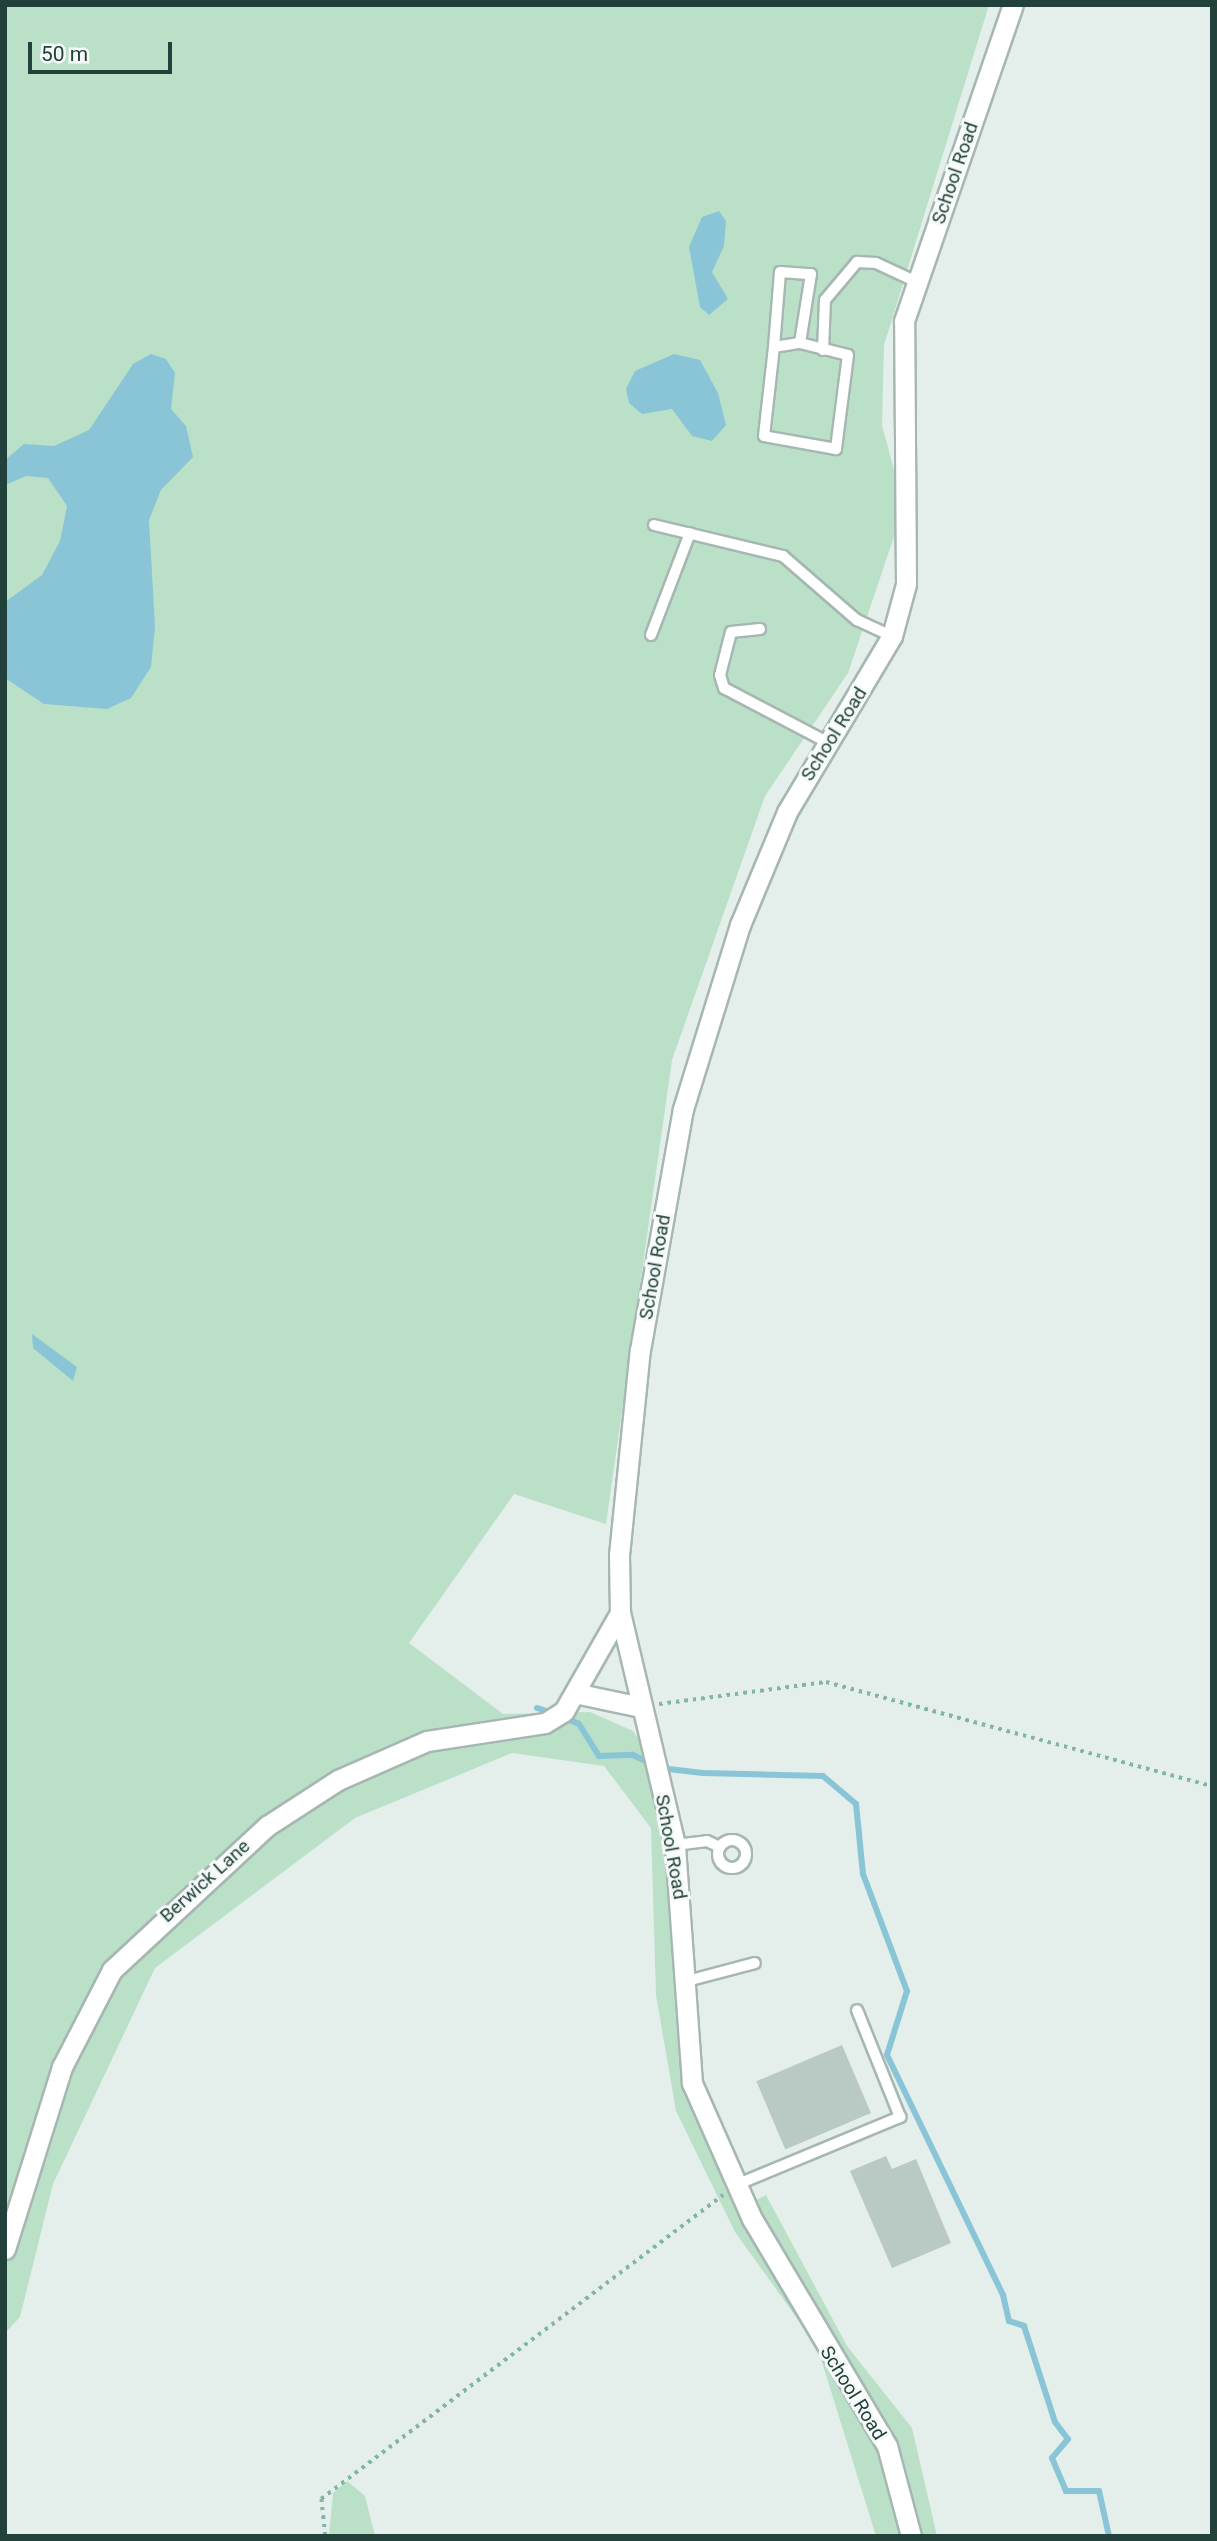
<!DOCTYPE html>
<style>
body{margin:0}
#map{position:relative;width:1217px;height:2541px;overflow:hidden;background:#e4eeea;font-family:Roboto,sans-serif}
div>[style]{position:absolute}
.green>*{inset:0;background:#bbe0c8}
.water>*{inset:0;background:#89c5d6}
.stream>*{height:6px;margin:-3px;padding:0 3px;transform-origin:3px;border-radius:3px;background:#89c5d6}
.building>*{inset:0;background:#b9c9c3;transform-origin:0 0}
.path>*{height:3.5px;margin-top:-1.75px;transform-origin:0;background:repeating-linear-gradient(90deg,#82b4a7 0 3.5px,transparent 0 8.5px)}
.roads{filter:drop-shadow(2px 0 #a6b7b2) drop-shadow(-2px 0 #a6b7b2) drop-shadow(0 2px #a6b7b2) drop-shadow(0 -2px #a6b7b2)}
.lane>*{height:10px;margin:-5px;padding:0 5px;transform-origin:5px;border-radius:5px;background:#fff}
.lane>.ring{margin:-5px;padding:0;box-sizing:content-box;background:none;border:10px solid #fff;border-radius:50%}
.street>*{height:19px;margin:-9.5px;padding:0 9.5px;transform-origin:9.5px;border-radius:9.5px;background:#fff}
span{translate:-50% -50%;white-space:nowrap;text-align:center;line-height:1.15;-webkit-text-stroke:6px #f5faf8;paint-order:stroke}
.street-label{font-size:19px;color:#22413b}
.frame{position:absolute;inset:0;border:7px solid #22413b;pointer-events:none}
.scale{position:absolute;left:28px;top:42px;width:144px;height:32px;box-sizing:border-box;border:4px solid #22413b;border-top:0;padding-left:9px;font-size:21px;line-height:24px;white-space:nowrap;color:#22413b;-webkit-text-stroke:5px #f5faf8;paint-order:stroke}
</style>
<div id="map">
<div class="green">
<div style="clip-path:polygon(5px 5px,989px 5px,884px 345px,882px 425px,904px 507px,848px 673px,765px 796px,672px 1060px,606px 1524px,514px 1494px,409px 1643px,503px 1714px,590px 1712px,633px 1731px,660px 1768px,685px 2082px,737px 2211px,766px 2195px,847px 2346px,912px 2428px,937px 2536px,876px 2536px,817px 2346px,735px 2232px,676px 2111px,656px 1995px,651px 1828px,604px 1766px,512px 1753px,355px 1818px,155px 1968px,53px 2184px,20px 2317px,5px 2333px)"></div>
<div style="clip-path:polygon(347px 2481px,365px 2496px,375px 2536px,329px 2536px,333px 2493px)"></div>
</div>
<div class="water">
<div style="clip-path:polygon(719px 211px,726px 221px,724px 246px,712px 272px,728px 299px,709px 315px,700px 307px,689px 247px,702px 217px)"></div>
<div style="clip-path:polygon(151px 354px,166px 359px,175px 373px,171px 409px,186px 426px,193px 457px,161px 490px,149px 520px,155px 627px,151px 667px,131px 698px,107px 709px,44px 704px,5px 678px,5px 602px,42px 575px,60px 541px,67px 506px,48px 478px,26px 476px,5px 485px,5px 460px,24px 444px,54px 446px,89px 430px,133px 364px)"></div>
<div style="clip-path:polygon(674px 354px,700px 360px,718px 393px,726px 425px,712px 441px,692px 436px,672px 409px,642px 414px,629px 403px,626px 389px,635px 371px)"></div>
<div style="clip-path:polygon(32px 1334px,77px 1367px,73px 1381px,33px 1348px)"></div>
</div>
<div class="stream">
<div style="left:537px;top:1708px;width:16px;rotate:18deg"></div>
<div style="left:562px;top:1717px;width:18px;rotate:22deg"></div>
<div style="left:579px;top:1724px;width:38px;rotate:58deg"></div>
<div style="left:599px;top:1756px;width:34px;rotate:-2deg"></div>
<div style="left:633px;top:1755px;width:30px;rotate:26deg"></div>
<div style="left:660px;top:1768px;width:43px;rotate:6.6deg"></div>
<div style="left:703px;top:1773px;width:120px;rotate:1.4deg"></div>
<div style="left:823px;top:1776px;width:43px;rotate:40.3deg"></div>
<div style="left:856px;top:1804px;width:70px;rotate:84.3deg"></div>
<div style="left:863px;top:1874px;width:125px;rotate:69.4deg"></div>
<div style="left:907px;top:1991px;width:67px;rotate:107.4deg"></div>
<div style="left:887px;top:2055px;width:267px;rotate:64.2deg"></div>
<div style="left:1003px;top:2295px;width:27px;rotate:77deg"></div>
<div style="left:1009px;top:2321px;width:16px;rotate:18deg"></div>
<div style="left:1024px;top:2326px;width:101px;rotate:72.1deg"></div>
<div style="left:1055px;top:2422px;width:21px;rotate:53deg"></div>
<div style="left:1068px;top:2439px;width:25px;rotate:130deg"></div>
<div style="left:1052px;top:2458px;width:36px;rotate:67deg"></div>
<div style="left:1066px;top:2491px;width:33px"></div>
<div style="left:1099px;top:2491px;width:46px;rotate:77.5deg"></div>
</div>
<div class="building">
<div style="left:842px;top:2045px;width:74px;height:93px;rotate:67deg"></div>
<div style="clip-path:polygon(886px 2156px,892px 2169px,916px 2159px,951px 2243px,892px 2268px,850px 2171px)"></div>
</div>
<div class="path">
<div style="left:659px;top:1704px;width:168px;rotate:-7.5deg"></div>
<div style="left:826px;top:1682px;width:400px;rotate:15.1deg"></div>
<div style="left:325px;top:2536px;width:37px;rotate:-96deg"></div>
<div style="left:321px;top:2499px;width:504px;rotate:-37.1deg"></div>
</div>
<div class="roads">
<div class="lane">
<div style="left:800px;top:343px;width:49px;rotate:14deg"></div>
<div style="left:848px;top:355px;width:95px;rotate:97.3deg"></div>
<div style="left:836px;top:449px;width:73px;rotate:-169.8deg"></div>
<div style="left:764px;top:436px;width:90px;rotate:-83.6deg"></div>
<div style="left:774px;top:347px;width:26px;rotate:-9deg"></div>
<div style="left:774px;top:347px;width:75px;rotate:-85.4deg"></div>
<div style="left:780px;top:272px;width:31px;rotate:4deg"></div>
<div style="left:811px;top:274px;width:70px;rotate:99.1deg"></div>
<div style="left:823px;top:350px;width:50px;rotate:-87.7deg"></div>
<div style="left:825px;top:300px;width:50px;rotate:-49.9deg"></div>
<div style="left:857px;top:262px;width:19px;rotate:3deg"></div>
<div style="left:876px;top:263px;width:45px;rotate:24.9deg"></div>
<div style="left:654px;top:525px;width:133px;rotate:13.5deg"></div>
<div style="left:783px;top:556px;width:98px;rotate:40.9deg"></div>
<div style="left:857px;top:620px;width:38px;rotate:25deg"></div>
<div style="left:760px;top:629px;width:29px;rotate:174deg"></div>
<div style="left:731px;top:632px;width:44px;rotate:104.3deg"></div>
<div style="left:720px;top:675px;width:14px;rotate:73deg"></div>
<div style="left:724px;top:688px;width:114px;rotate:27.7deg"></div>
<div style="left:651px;top:635px;width:109px;rotate:-69.1deg"></div>
<div class="ring" style="left:718px;top:1840px;width:18px;height:18px"></div>
<div style="left:675px;top:1845px;width:32px;rotate:-7deg"></div>
<div style="left:707px;top:1841px;width:14px;rotate:25deg"></div>
<div style="left:687px;top:1981px;width:70px;rotate:-14.8deg"></div>
<div style="left:736px;top:2185px;width:178px;rotate:-22.5deg"></div>
<div style="left:900px;top:2117px;width:115px;rotate:-111.9deg"></div>
</div>
<div class="street">
<div style="left:579px;top:1694px;width:63px;rotate:11.8deg"></div>
<div style="left:5px;top:2249px;width:191px;rotate:-72.6deg"></div>
<div style="left:62px;top:2067px;width:109px;rotate:-62.7deg"></div>
<div style="left:112px;top:1970px;width:212px;rotate:-42.9deg"></div>
<div style="left:267px;top:1826px;width:85px;rotate:-32.9deg"></div>
<div style="left:338px;top:1780px;width:97px;rotate:-23.7deg"></div>
<div style="left:427px;top:1741px;width:119px;rotate:-8.7deg"></div>
<div style="left:545px;top:1723px;width:22px;rotate:-32deg"></div>
<div style="left:564px;top:1711px;width:113px;rotate:-60.3deg"></div>
<div style="left:911px;top:2536px;width:93px;rotate:-104.9deg"></div>
<div style="left:887px;top:2446px;width:264px;rotate:-120.7deg"></div>
<div style="left:752px;top:2219px;width:149px;rotate:-113.8deg"></div>
<div style="left:692px;top:2083px;width:239px;rotate:-94.1deg"></div>
<div style="left:675px;top:1845px;width:238px;rotate:-103.3deg"></div>
<div style="left:620px;top:1613px;width:58px;rotate:-91deg"></div>
<div style="left:619px;top:1555px;width:206px;rotate:-84.2deg"></div>
<div style="left:640px;top:1350px;width:245px;rotate:-79.9deg"></div>
<div style="left:683px;top:1109px;width:193px;rotate:-72.8deg"></div>
<div style="left:740px;top:925px;width:122px;rotate:-67.4deg"></div>
<div style="left:787px;top:812px;width:205px;rotate:-59.2deg"></div>
<div style="left:892px;top:636px;width:54px;rotate:-74.9deg"></div>
<div style="left:906px;top:584px;width:263px;rotate:-90.4deg"></div>
<div style="left:904px;top:321px;width:334px;rotate:-71deg"></div>
</div>
</div>
<div class="street-label">
<span style="left:955px;top:173px;rotate:-71deg">School Road</span>
<span style="left:834px;top:734px;rotate:-58deg">School Road</span>
<span style="left:655px;top:1267px;rotate:-80deg">School Road</span>
<span style="left:671px;top:1847px;rotate:80deg">School Road</span>
<span style="left:205px;top:1881px;rotate:-42deg">Berwick Lane</span>
<span style="left:853px;top:2393px;rotate:58deg">School Road</span>
</div>
<div class="frame"></div>
<div class="scale">50 m</div>
</div>
